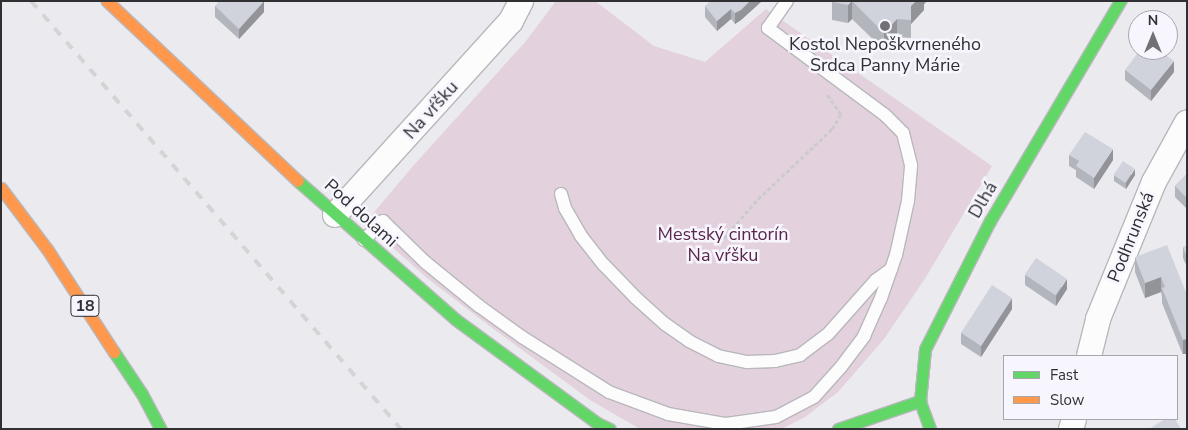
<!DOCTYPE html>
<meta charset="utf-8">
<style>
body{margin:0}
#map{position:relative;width:1188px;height:430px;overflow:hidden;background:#eaeaef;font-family:"Nunito Sans",sans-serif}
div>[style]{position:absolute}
.green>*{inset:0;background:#e3d1dd}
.path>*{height:3px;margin-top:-1.5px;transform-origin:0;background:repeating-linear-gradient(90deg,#cbcbcc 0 4px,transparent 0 6.5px)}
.roads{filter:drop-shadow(1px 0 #b8b8bc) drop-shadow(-1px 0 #b8b8bc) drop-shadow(0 1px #b8b8bc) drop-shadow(0 -1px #b8b8bc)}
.lane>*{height:12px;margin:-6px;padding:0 6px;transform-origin:6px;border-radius:6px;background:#fcfcfd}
.street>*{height:24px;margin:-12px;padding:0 12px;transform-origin:12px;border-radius:12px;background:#fcfcfd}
.fast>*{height:11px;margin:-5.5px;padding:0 5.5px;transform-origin:5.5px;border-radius:5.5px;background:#63d668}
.slow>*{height:11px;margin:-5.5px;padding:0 5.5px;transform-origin:5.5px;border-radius:5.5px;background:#ff974d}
.rail>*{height:4px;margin-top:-2px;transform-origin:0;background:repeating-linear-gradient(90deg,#d4d4d5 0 9px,transparent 0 18px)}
.wall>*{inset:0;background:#b3b5bd}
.shaded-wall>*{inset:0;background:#92949a;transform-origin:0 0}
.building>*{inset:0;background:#d0d3dc;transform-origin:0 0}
.dots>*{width:14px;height:14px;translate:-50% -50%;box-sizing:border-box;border:2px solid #f7f5fe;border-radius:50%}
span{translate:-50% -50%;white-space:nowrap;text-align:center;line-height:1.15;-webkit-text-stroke:5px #f7f5fe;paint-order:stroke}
.shield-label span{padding:1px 4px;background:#f7f5fe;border:1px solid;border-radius:4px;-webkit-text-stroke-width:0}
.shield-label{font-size:16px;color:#302f32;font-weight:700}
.poi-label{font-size:18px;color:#302f32}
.street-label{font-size:18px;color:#302f32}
.park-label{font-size:18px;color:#5b2647}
.frame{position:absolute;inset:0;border:2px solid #302f32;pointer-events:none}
.legend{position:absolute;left:1003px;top:355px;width:175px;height:65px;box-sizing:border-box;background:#f7f5fe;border:1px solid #a7a6ac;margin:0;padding:6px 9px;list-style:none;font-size:15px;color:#302f32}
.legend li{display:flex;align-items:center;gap:10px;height:25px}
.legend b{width:25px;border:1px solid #a7a6ac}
.north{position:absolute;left:1128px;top:10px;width:50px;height:50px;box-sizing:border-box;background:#f7f5fe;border:1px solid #a7a6ac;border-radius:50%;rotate:0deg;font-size:14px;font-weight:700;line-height:20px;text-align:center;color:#302f32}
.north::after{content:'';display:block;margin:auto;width:18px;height:22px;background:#717074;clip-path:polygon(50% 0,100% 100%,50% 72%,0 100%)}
</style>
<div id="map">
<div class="green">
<div style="clip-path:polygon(556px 1px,595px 1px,654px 46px,705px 62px,766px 9px,992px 166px,926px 277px,884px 339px,838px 392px,805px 417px,781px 429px,640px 429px,590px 400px,483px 321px,427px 278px,365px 223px,413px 166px,526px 41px)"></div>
</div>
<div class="path">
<div style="left:724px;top:238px;width:52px;rotate:-48.9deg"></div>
<div style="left:758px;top:199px;width:102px;rotate:-43.4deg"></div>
<div style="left:832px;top:129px;width:17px;rotate:-59deg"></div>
<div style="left:841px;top:114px;width:24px;rotate:-125deg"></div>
</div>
<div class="roads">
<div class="lane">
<div style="left:561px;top:194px;width:15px;rotate:74deg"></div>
<div style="left:565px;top:208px;width:32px;rotate:60deg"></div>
<div style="left:581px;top:236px;width:37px;rotate:52deg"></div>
<div style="left:604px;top:265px;width:46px;rotate:45.9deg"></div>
<div style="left:636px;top:298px;width:39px;rotate:42deg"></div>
<div style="left:665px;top:324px;width:29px;rotate:35deg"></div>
<div style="left:689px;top:341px;width:33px;rotate:27deg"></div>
<div style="left:718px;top:356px;width:30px;rotate:12deg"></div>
<div style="left:747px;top:362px;width:28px;rotate:-2deg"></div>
<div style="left:775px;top:361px;width:26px;rotate:-13deg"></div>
<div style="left:800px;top:355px;width:35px;rotate:-37deg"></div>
<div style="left:828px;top:334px;width:72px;rotate:-48.4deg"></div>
<div style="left:876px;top:280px;width:19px;rotate:-36deg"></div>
<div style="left:364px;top:240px;width:27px;rotate:-45deg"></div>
<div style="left:383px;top:221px;width:59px;rotate:44.3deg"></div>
<div style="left:425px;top:262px;width:70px;rotate:39.2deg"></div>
<div style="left:479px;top:306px;width:53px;rotate:35.8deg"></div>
<div style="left:522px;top:337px;width:103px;rotate:32.3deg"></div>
<div style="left:609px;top:392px;width:63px;rotate:20.4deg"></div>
<div style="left:668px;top:414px;width:59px;rotate:9.8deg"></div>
<div style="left:726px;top:424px;width:50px;rotate:-8deg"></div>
<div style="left:776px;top:417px;width:43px;rotate:-27.8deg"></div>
<div style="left:814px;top:397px;width:40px;rotate:-48deg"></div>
<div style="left:841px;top:367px;width:39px;rotate:-53deg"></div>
<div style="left:864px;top:336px;width:42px;rotate:-65.9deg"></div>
<div style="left:881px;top:298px;width:46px;rotate:-70.8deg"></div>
<div style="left:896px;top:255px;width:55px;rotate:-77.5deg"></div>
<div style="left:908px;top:201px;width:36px;rotate:-85deg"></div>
<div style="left:911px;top:165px;width:33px;rotate:-104deg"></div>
<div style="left:903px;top:133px;width:25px;rotate:-135deg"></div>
<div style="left:885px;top:115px;width:146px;rotate:-143.4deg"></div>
<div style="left:768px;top:28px;width:33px;rotate:-55deg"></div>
</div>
<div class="street">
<div style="left:335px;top:215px;width:262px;rotate:-47.8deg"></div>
<div style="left:511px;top:21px;width:22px;rotate:-63deg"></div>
<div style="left:1089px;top:356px;width:38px;rotate:-76deg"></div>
<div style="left:1098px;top:319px;width:148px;rotate:-67.8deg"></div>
<div style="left:1154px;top:182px;width:68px;rotate:-61.2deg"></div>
<div style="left:1071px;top:429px;width:10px;rotate:-73deg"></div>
</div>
<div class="fast">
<div style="left:298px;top:181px;width:209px;rotate:41.3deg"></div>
<div style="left:455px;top:319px;width:176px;rotate:36.2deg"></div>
<div style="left:597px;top:423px;width:14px;rotate:25deg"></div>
<div style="left:114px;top:352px;width:50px;rotate:56.3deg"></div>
<div style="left:142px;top:394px;width:40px;rotate:62deg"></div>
<div style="left:838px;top:429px;width:87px;rotate:-18.9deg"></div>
<div style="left:930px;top:429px;width:30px;rotate:-110deg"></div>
<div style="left:920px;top:401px;width:52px;rotate:-84.5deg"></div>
<div style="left:925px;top:349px;width:144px;rotate:-63.1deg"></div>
<div style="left:990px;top:221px;width:256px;rotate:-59.4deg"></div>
</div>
<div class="slow">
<div style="left:107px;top:1px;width:262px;rotate:43.3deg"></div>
<div style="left:1px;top:188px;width:76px;rotate:53deg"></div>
<div style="left:47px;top:249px;width:123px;rotate:57deg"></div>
</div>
</div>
<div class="rail">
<div style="left:31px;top:1px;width:566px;rotate:49.16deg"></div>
</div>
<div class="wall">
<div style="clip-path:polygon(762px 1px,741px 20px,735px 24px,731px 19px,717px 31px,705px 17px,705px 6px)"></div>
<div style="clip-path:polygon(832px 1px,927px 1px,924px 4px,924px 10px,911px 24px,911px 38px,897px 37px,884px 50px,852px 19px,848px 23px,832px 20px)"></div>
<div style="clip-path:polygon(215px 6px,264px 12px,239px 39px,215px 17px)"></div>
<div style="clip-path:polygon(1125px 70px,1174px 72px,1151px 101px,1125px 80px)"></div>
<div style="clip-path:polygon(1069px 155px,1113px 160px,1094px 189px,1076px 177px,1076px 170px,1069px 166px)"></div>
<div style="clip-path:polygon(1187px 174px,1187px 209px,1175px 197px,1175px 186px)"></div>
<div style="clip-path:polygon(1114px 175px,1135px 175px,1126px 189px,1114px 181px)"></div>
<div style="clip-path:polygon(1187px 246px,1187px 267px,1183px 258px,1183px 247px)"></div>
<div style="clip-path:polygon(1135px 257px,1187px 295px,1183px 355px,1162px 303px,1162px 297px,1161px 292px,1145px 298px,1135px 272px)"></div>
<div style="clip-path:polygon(1025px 275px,1067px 289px,1056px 306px,1025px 285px)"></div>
<div style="clip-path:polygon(1012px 309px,981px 357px,961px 344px,961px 333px)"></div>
</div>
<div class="shaded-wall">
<div style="clip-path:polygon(264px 1px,264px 12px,239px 39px,239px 29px)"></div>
<div style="clip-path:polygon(750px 1px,762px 1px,741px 20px,735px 24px,735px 13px)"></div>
<div style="clip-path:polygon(852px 1px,852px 19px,848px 23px,848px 5px)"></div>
<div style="clip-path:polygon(916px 1px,927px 1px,924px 4px,924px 10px,911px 24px,911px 38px,911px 6px)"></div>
<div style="clip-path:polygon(731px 9px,731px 19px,717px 31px,717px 21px)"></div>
<div style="clip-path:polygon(897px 19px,897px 37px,884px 50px,884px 33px)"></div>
<div style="clip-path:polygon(1174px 61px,1174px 72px,1151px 101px,1151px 90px)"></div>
<div style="clip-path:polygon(1113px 149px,1113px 160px,1094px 189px,1094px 178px)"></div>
<div style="clip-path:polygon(1135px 169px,1135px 175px,1126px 189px,1126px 183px)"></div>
<div style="clip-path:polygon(1161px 277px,1161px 292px,1145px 298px,1145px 283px)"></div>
<div style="clip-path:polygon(1067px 279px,1067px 289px,1056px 306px,1056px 296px)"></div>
<div style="clip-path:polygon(1012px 298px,1012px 309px,981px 357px,981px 346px)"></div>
<div style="left:1187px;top:339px;width:15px;height:4px;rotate:90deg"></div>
</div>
<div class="building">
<div style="clip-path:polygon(219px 1px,264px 1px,239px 29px,215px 6px)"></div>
<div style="clip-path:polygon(710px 1px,750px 1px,741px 10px,735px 13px,731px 9px,717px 21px,705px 6px)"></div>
<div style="clip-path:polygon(832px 1px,852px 1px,848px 5px,832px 2px)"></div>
<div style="clip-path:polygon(852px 1px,916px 1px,911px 6px,911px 20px,897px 19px,884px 33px)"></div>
<div style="clip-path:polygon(1140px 50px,1159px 50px,1174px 61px,1151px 90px,1125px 70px)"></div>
<div style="clip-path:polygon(1085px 132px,1113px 149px,1094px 178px,1076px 166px,1079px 161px,1069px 155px)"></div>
<div style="left:1123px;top:161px;width:14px;height:17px;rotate:34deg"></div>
<div style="clip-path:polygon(1187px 174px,1187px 198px,1175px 186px)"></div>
<div style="clip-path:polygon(1167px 245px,1187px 295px,1187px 339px,1183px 340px,1162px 288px,1165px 287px,1161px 277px,1145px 283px,1135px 257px)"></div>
<div style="clip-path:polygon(1187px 246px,1187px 257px,1183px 247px)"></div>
<div style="left:1036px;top:258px;width:37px;height:20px;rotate:34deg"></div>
<div style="left:992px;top:285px;width:24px;height:57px;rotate:33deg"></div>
<div style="clip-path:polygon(1165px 419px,1175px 419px,1181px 429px,1149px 429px)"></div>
</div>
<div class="dots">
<div style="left:885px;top:26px;background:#717074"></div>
</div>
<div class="shield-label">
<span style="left:85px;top:306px">18</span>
</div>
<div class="poi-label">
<span style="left:885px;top:55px">Kostol Nepoškvrneného<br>Srdca Panny Márie</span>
</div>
<div class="street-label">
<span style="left:431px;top:110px;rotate:-48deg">Na vŕšku</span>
<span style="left:983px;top:200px;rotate:-60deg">Dlhá</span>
<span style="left:361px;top:213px;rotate:42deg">Pod dolami</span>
<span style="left:1131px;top:237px;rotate:-68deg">Podhrunská</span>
</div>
<div class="park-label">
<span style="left:723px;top:245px">Mestský cintorín<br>Na vŕšku</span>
</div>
<div class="frame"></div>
<ul class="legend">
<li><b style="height:6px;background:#63d668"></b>Fast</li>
<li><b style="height:6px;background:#ff974d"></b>Slow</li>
</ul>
<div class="north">N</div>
</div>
